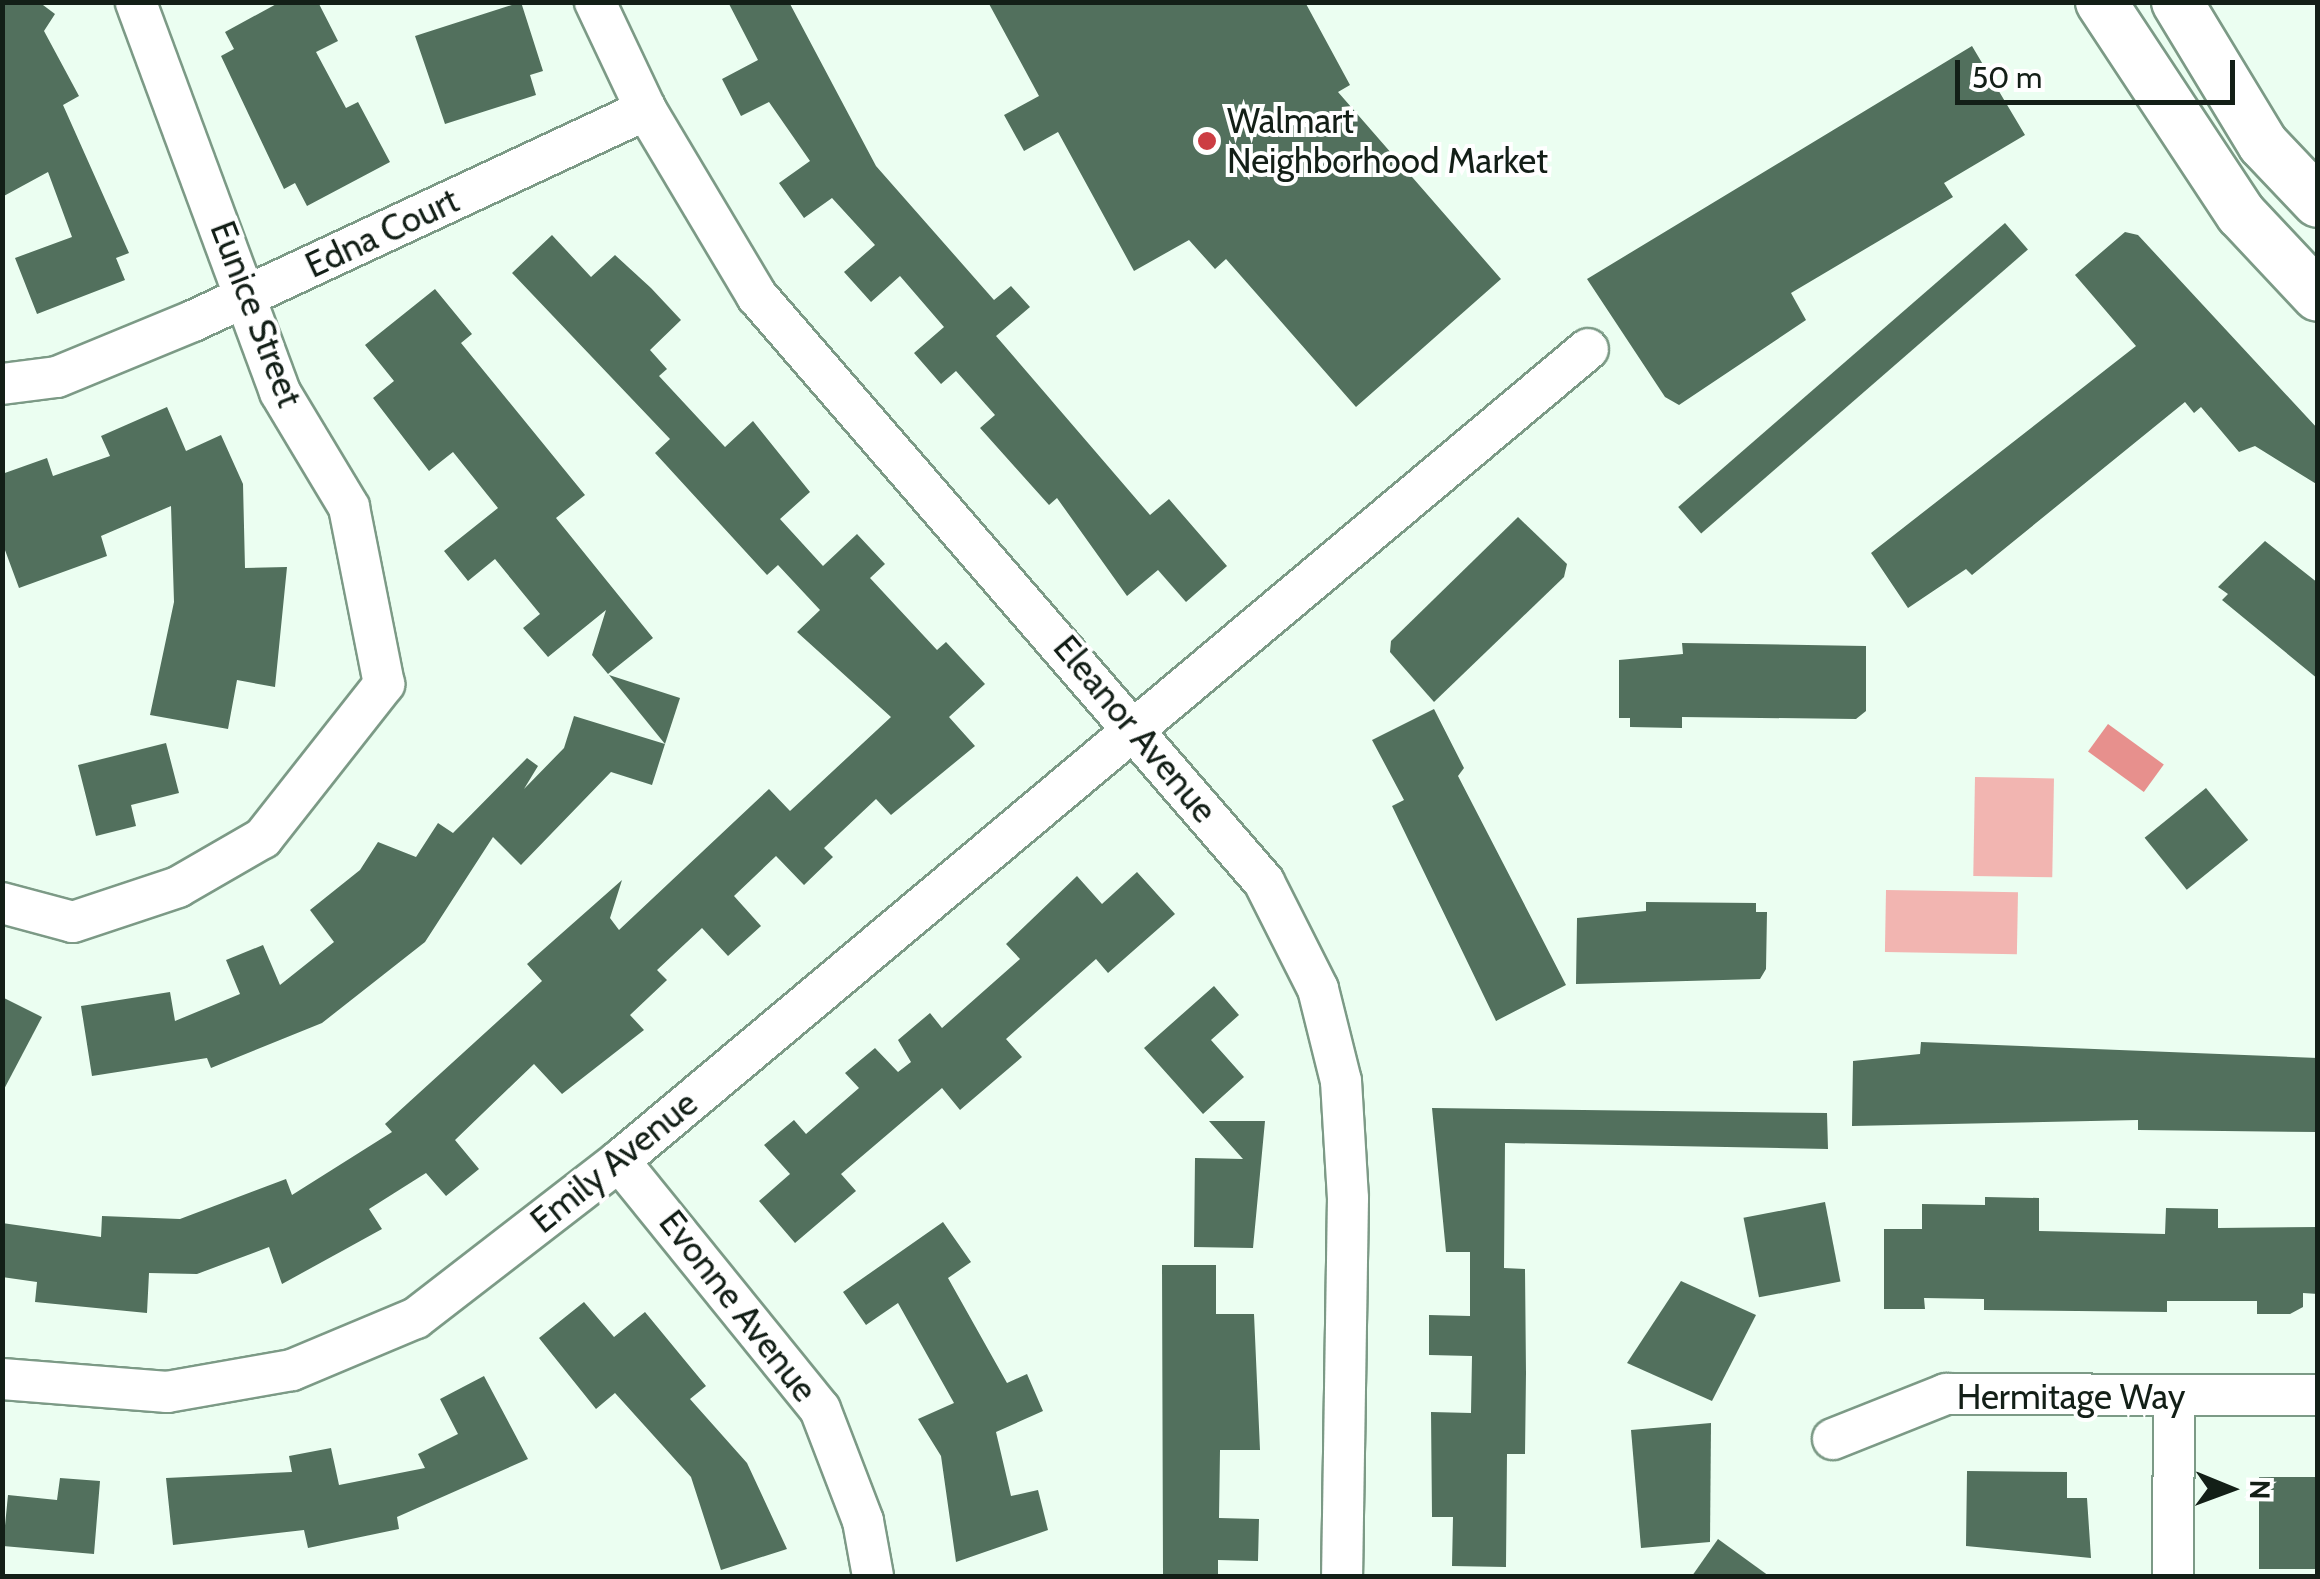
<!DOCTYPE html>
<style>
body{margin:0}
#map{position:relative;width:2320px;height:1579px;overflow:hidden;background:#ebfef1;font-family:Cabin,sans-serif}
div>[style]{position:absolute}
.green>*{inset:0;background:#f2b5b1;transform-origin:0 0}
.water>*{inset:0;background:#e7908d;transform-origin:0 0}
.building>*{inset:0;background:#52705d;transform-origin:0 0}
.roads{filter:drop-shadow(2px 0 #7c9a86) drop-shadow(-2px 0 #7c9a86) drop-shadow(0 2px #7c9a86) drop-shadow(0 -2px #7c9a86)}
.minor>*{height:40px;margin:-20px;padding:0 20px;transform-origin:20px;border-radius:20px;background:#fff}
.tertiary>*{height:50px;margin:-25px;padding:0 25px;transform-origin:25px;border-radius:25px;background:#fff}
.dots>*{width:28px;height:28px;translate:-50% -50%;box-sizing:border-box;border:5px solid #fff;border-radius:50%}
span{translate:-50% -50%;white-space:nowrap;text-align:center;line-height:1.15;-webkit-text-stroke:8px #fff;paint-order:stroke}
.poi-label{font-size:35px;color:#131f17}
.left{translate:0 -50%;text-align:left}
.street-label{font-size:35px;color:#131f17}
.frame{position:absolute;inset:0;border:5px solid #131f17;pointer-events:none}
.north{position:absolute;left:2180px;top:1439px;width:100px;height:100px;-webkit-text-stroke:8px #fff;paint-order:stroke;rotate:91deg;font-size:28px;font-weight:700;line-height:40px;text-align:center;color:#131f17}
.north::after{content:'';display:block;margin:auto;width:35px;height:45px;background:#131f17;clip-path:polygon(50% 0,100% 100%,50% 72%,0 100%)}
.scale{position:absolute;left:1955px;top:60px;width:280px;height:45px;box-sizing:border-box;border:5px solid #131f17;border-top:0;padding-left:12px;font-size:30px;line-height:35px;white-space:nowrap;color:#131f17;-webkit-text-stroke:8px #fff;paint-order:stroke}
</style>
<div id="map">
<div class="green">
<div style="left:1975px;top:777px;width:79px;height:99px;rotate:1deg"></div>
<div style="left:1886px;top:890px;width:132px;height:62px;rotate:1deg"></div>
</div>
<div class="water">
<div style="left:2108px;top:724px;width:69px;height:34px;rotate:36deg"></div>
</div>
<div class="building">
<div style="clip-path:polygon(2px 2px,39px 2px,55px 14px,44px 31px,79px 96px,63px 105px,129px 253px,116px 258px,125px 280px,37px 314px,15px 258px,72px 237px,48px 172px,2px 197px)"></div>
<div style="clip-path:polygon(280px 2px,318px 2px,338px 41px,316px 52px,346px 108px,358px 102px,390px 162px,307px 206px,295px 183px,284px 189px,221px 56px,234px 49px,225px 32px)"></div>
<div style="clip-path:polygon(521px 2px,543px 71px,530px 75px,536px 95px,445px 124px,415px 36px)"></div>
<div style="clip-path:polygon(728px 2px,789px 2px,876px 166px,994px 300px,1011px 286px,1030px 307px,996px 336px,1150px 515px,1169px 499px,1227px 566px,1186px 602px,1158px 570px,1127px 596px,1057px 498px,1049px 505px,980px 428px,995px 415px,956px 371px,941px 384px,914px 353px,944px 327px,900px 276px,871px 302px,844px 272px,875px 245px,832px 198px,804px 218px,779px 183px,810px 161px,769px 102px,741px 116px,722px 79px,758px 60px)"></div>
<div style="clip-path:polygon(988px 2px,1305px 2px,1350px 85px,1338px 92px,1501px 279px,1356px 407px,1226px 259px,1215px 269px,1189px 240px,1134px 271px,1058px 132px,1024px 151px,1004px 115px,1039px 96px)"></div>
<div style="clip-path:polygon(1972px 46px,2025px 135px,1944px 183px,1953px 197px,1791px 293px,1806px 320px,1679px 405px,1665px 397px,1587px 279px)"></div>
<div style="left:2005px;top:223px;width:35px;height:433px;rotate:49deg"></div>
<div style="clip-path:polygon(2125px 232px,2138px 235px,2318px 429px,2318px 485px,2255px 446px,2239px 452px,2201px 407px,2194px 413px,2185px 402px,1972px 575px,1966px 569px,1908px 608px,1871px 553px,2136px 346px,2075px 275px)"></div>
<div style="clip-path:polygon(552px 235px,591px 277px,615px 255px,651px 288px,681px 320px,650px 350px,667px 369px,659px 376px,725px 447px,753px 421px,810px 492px,780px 519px,823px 566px,857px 534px,885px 564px,870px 578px,937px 650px,946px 642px,985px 684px,949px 717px,975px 746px,891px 815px,876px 799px,824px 848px,833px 857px,804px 885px,776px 856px,734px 896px,761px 926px,728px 956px,702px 928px,657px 970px,667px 980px,630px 1015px,644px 1030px,562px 1094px,534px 1064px,455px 1140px,479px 1169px,446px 1196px,426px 1173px,369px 1209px,382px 1229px,282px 1284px,269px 1247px,197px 1274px,149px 1273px,147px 1313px,35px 1302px,37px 1282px,2px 1277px,2px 1223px,101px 1237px,102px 1216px,180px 1219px,286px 1179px,292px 1195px,392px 1132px,385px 1124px,542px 981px,527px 964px,622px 880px,610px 918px,619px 930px,769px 789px,790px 811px,891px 717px,797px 632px,820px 610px,778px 565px,767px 575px,655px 453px,670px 439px,512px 273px)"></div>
<div style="clip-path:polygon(435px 289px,472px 334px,461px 343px,585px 495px,556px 518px,653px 638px,608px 674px,592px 655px,606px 610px,548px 657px,523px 628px,540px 614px,495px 559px,468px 581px,444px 551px,498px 508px,453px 452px,429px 471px,373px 398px,394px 381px,365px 345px)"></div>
<div style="clip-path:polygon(167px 407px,186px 451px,221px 435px,243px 484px,245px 568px,287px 567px,275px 687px,237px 680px,228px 729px,150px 715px,174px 602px,171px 506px,101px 536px,107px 556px,19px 588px,2px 542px,2px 474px,47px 458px,53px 476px,110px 456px,101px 436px)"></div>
<div style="clip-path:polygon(1518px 517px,1567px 564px,1564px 577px,1434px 702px,1390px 652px,1391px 641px)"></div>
<div style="clip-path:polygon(2265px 541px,2318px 583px,2318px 679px,2222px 600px,2228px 594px,2218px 587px)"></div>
<div style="clip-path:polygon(1682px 643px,1866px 646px,1866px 711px,1856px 719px,1682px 717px,1682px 728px,1630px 727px,1630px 718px,1619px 718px,1619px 660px,1683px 654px)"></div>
<div style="clip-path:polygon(609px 675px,680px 698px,665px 744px)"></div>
<div style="clip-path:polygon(1434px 709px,1464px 768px,1458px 776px,1566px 985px,1496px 1021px,1392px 806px,1404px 800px,1372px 740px)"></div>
<div style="clip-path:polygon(574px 716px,665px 744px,652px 785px,611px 772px,521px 865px,493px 837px,425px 942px,322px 1023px,211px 1068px,207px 1058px,92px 1076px,81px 1006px,170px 992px,175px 1021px,240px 994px,226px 960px,263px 945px,280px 985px,334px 942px,310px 910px,360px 870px,378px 842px,416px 857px,438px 823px,453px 833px,527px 758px,538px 766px,524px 789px,564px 748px)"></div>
<div style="clip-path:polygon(166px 743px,179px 793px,131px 805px,136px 826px,96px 836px,78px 765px)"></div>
<div style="left:2206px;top:788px;width:67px;height:79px;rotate:51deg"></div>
<div style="clip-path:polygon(1137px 872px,1175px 914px,1108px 973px,1096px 959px,1006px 1039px,1022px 1057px,960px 1110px,942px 1088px,841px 1174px,856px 1191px,795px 1243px,759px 1201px,790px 1174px,764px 1145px,794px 1120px,806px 1134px,859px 1088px,845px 1073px,875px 1048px,898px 1072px,911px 1062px,898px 1040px,930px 1013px,942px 1028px,1020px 959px,1006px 944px,1077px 876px,1102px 904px)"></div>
<div style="clip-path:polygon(1646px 902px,1756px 903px,1756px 912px,1767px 912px,1766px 969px,1760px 979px,1576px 984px,1577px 918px,1646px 911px)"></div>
<div style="clip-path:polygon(1214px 986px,1239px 1015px,1211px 1040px,1244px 1077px,1203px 1114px,1144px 1048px)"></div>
<div style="clip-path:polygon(2px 997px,42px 1017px,2px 1093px)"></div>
<div style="clip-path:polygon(1921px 1042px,2318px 1058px,2318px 1132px,2138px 1130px,2138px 1120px,1852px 1126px,1853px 1061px,1920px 1054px)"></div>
<div style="clip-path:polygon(1432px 1108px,1827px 1113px,1828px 1149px,1505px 1143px,1504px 1268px,1525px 1269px,1526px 1373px,1525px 1454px,1507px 1454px,1506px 1567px,1452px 1566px,1453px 1517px,1432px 1517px,1431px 1412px,1471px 1413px,1472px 1356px,1429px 1355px,1429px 1315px,1470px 1316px,1470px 1252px,1446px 1252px)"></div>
<div style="clip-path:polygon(1209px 1121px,1265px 1121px,1253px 1248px,1194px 1247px,1195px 1158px,1243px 1159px)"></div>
<div style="clip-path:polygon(1985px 1197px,2039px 1198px,2039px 1231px,2165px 1234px,2166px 1208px,2218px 1209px,2218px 1228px,2318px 1227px,2318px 1294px,2303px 1293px,2303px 1307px,2290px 1314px,2257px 1314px,2257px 1301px,2167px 1301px,2167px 1312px,1984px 1310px,1984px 1299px,1924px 1298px,1925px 1309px,1884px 1309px,1884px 1229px,1922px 1229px,1922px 1204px,1985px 1205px)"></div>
<div style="left:1825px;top:1202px;width:81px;height:83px;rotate:79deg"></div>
<div style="clip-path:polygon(943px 1222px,971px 1262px,948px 1278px,1007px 1383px,1027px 1374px,1043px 1411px,996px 1432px,1011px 1496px,1038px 1490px,1048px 1530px,956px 1562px,941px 1456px,918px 1419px,954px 1403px,898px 1303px,866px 1325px,843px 1292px)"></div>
<div style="clip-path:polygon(1162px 1265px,1216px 1265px,1216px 1314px,1254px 1314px,1260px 1450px,1220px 1450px,1219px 1518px,1259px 1519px,1258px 1561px,1218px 1560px,1218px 1576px,1163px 1576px)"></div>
<div style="clip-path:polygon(1681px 1281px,1756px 1315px,1712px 1401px,1627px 1363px)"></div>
<div style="clip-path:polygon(584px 1302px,614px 1337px,645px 1312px,706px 1386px,690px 1399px,747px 1463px,787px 1549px,721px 1570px,691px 1477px,615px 1393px,596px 1409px,539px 1338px)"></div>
<div style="clip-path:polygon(484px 1376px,528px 1459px,397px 1517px,399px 1529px,308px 1548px,304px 1530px,173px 1545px,166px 1478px,292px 1472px,289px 1456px,331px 1448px,339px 1485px,425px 1468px,418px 1454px,458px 1434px,440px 1399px)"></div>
<div style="clip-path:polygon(1711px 1423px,1710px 1542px,1641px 1548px,1631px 1430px)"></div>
<div style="clip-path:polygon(1967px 1471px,2067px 1472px,2067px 1498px,2087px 1498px,2091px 1558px,1966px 1546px)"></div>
<div style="left:2259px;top:1477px;width:59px;height:92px"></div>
<div style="clip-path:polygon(60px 1478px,100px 1481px,94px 1554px,3px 1546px,8px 1495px,57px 1500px)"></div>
<div style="clip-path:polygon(1718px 1539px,1769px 1576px,1692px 1576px)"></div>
</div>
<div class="roads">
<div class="minor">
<div style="left:595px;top:2px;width:119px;rotate:64.7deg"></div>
<div style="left:646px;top:110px;width:217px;rotate:59.2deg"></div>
<div style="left:757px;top:296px;width:775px;rotate:49.13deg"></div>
<div style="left:1264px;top:882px;width:120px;rotate:63.2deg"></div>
<div style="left:1318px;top:989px;width:95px;rotate:76deg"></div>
<div style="left:1341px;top:1081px;width:117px;rotate:86.6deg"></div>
<div style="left:1348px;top:1198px;width:378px;rotate:90.9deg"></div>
<div style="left:2px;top:384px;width:55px;rotate:-7.3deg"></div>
<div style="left:57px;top:377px;width:147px;rotate:-22.4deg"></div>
<div style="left:193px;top:321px;width:500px;rotate:-25deg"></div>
<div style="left:2px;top:903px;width:73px;rotate:15deg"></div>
<div style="left:73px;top:922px;width:111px;rotate:-18.4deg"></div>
<div style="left:178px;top:887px;width:98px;rotate:-30deg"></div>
<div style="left:263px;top:838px;width:196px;rotate:-51.8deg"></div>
<div style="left:384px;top:684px;width:180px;rotate:-101.2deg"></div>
<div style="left:349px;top:507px;width:134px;rotate:-121deg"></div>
<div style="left:280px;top:392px;width:416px;rotate:-110.3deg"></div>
<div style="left:619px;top:1161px;width:319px;rotate:51deg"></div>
<div style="left:820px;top:1409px;width:120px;rotate:69deg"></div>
<div style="left:863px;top:1521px;width:56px;rotate:79.7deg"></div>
<div style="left:2px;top:1379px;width:166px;rotate:4.5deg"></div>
<div style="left:167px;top:1392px;width:127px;rotate:-10deg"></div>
<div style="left:292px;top:1370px;width:134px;rotate:-22.8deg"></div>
<div style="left:416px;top:1318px;width:257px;rotate:-37.7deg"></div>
<div style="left:619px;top:1161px;width:1264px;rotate:-39.96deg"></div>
<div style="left:1833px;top:1439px;width:122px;rotate:-21.7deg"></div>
<div style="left:1946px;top:1394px;width:372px;rotate:0.2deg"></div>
<div style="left:2173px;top:1576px;width:179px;rotate:-89.7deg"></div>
</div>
<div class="tertiary">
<div style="left:2101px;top:2px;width:254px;rotate:56.6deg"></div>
<div style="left:2241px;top:214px;width:112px;rotate:46.8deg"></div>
<div style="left:2177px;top:2px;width:166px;rotate:58.8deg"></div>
<div style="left:2263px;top:144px;width:80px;rotate:46.5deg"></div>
</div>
</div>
<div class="dots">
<div style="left:1207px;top:141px;background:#cc3d43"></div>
</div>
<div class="poi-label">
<span class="left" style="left:1227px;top:141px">Walmart<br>Neighborhood Market</span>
</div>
<div class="street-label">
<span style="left:382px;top:233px;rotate:-25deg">Edna Court</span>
<span style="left:256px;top:314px;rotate:69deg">Eunice Street</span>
<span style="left:1135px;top:729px;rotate:50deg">Eleanor Avenue</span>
<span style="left:614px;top:1162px;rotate:-39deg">Emily Avenue</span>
<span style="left:738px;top:1306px;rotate:52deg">Evonne Avenue</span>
<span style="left:2071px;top:1397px">Hermitage Way</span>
</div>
<div class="frame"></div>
<div class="north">N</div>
<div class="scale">50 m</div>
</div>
